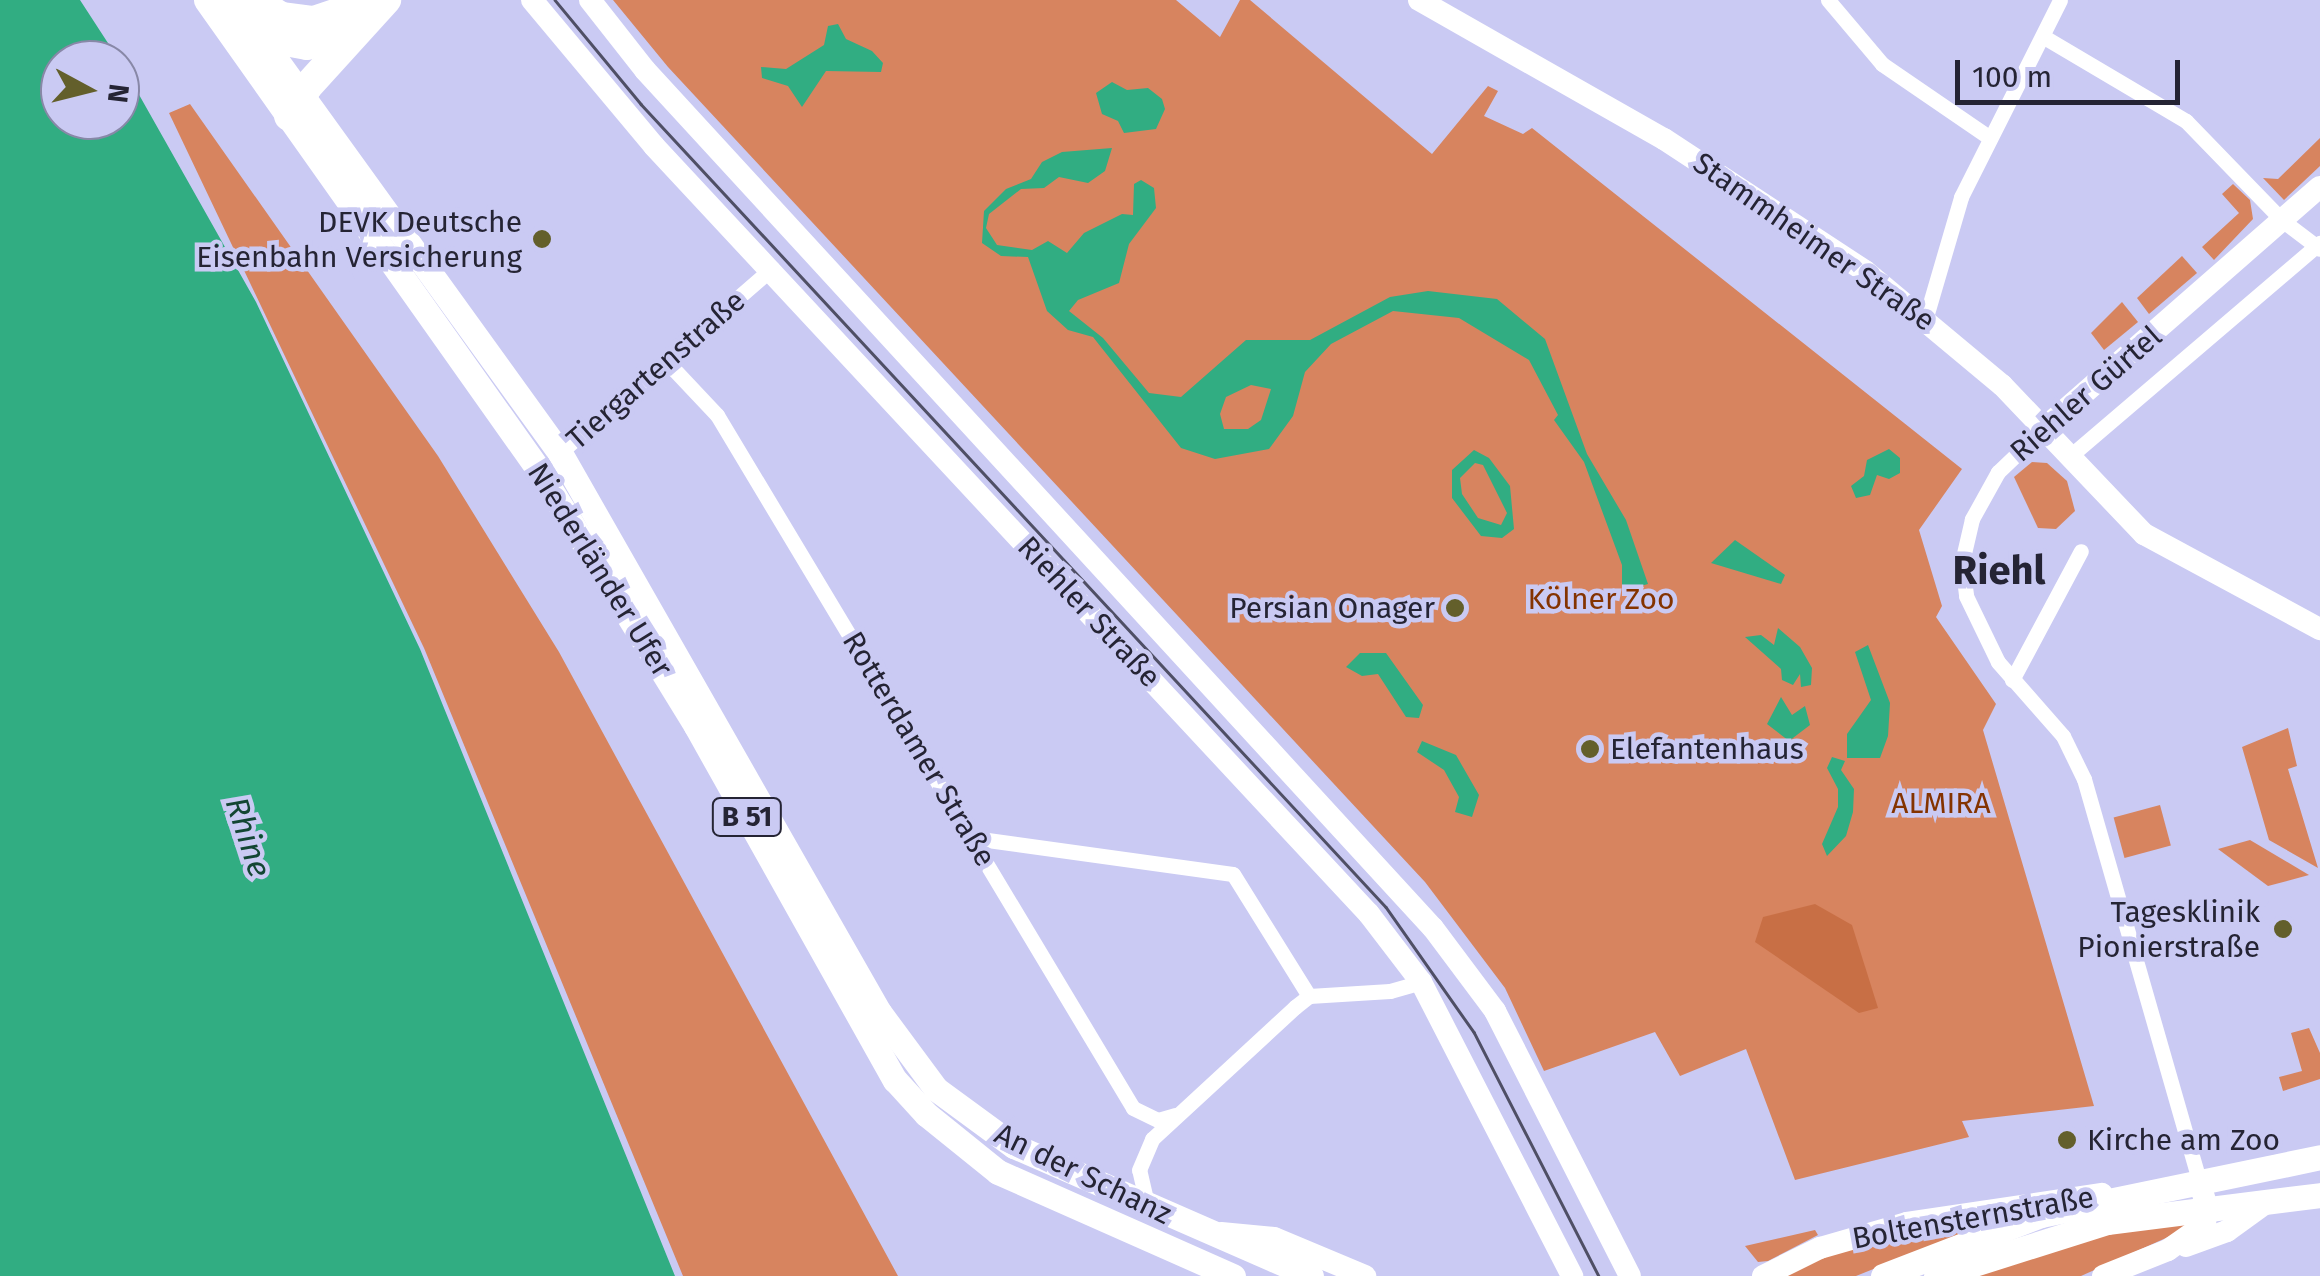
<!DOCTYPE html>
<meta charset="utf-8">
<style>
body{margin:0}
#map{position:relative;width:2320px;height:1276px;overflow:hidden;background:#cacaf3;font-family:"Fira Sans",sans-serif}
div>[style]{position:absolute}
.green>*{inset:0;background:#d7845f;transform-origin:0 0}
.forest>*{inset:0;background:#c86f45}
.water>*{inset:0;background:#31ad82}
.street>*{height:15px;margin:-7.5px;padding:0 7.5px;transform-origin:7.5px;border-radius:7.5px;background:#fff}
.secondary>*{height:22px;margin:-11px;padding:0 11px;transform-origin:11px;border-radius:11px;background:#fff}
.primary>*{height:25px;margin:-12.5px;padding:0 12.5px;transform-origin:12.5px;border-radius:12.5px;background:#fff}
.highway>*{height:30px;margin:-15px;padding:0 15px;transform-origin:15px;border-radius:15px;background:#fff}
.tram>*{height:2.5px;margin:-1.25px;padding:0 1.25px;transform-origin:1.25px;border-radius:1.25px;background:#4f4f65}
.dots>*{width:28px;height:28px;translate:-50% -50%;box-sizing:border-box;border:5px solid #cacaf3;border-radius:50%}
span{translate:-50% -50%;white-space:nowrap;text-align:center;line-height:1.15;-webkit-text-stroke:9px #cacaf3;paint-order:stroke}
.shield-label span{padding:2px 8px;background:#cacaf3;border:2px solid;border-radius:8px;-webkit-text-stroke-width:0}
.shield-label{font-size:28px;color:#252434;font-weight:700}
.poi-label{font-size:30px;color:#252434}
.right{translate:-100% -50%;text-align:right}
.left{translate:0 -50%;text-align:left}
.street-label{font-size:30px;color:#252434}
.park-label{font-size:30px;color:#843300}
.water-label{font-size:32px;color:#134633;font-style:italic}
.district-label{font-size:40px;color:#252434;font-weight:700}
.north{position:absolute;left:40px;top:40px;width:100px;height:100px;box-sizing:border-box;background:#cacaf3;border:2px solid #8888a7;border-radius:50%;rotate:97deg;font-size:28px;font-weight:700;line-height:40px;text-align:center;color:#252434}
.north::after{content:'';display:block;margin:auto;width:35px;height:45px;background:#635f2b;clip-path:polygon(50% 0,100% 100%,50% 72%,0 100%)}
.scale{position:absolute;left:1955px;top:60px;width:225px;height:45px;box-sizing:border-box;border:5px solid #252434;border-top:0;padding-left:12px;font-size:30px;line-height:35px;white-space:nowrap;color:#252434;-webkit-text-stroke:8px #cacaf3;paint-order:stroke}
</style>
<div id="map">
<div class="green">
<div style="clip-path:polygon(613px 0,1176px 0,1220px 37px,1240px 0,1250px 0,1432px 154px,1488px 86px,1498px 91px,1484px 116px,1523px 134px,1532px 128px,1962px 469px,1919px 530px,1942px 606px,1936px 617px,1996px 704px,1983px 730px,2094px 1106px,1962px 1121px,1969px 1137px,1795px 1180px,1746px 1049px,1680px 1076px,1655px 1032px,1544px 1071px,1505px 988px,1425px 882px,668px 67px)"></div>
<div style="clip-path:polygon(190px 104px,438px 456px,559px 652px,898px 1276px,683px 1276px,424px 648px,169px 113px)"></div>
<div style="clip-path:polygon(2320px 138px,2320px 166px,2284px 200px,2263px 178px,2278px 179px)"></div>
<div style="clip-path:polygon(2233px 184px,2250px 200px,2253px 219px,2214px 260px,2202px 247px,2239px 213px,2222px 194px)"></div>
<div style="clip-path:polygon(2182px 256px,2197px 273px,2149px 314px,2137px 298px)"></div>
<div style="clip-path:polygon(2122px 302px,2138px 322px,2104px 350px,2091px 333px)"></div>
<div style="clip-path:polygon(2032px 462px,2047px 463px,2067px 481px,2075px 511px,2056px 529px,2038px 528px,2014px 477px)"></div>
<div style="clip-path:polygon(2288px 728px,2297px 766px,2288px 769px,2318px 868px,2269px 840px,2242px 747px)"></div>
<div style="left:2160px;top:805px;width:42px;height:48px;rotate:75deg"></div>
<div style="clip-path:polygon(2250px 840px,2309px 875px,2268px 886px,2218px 849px)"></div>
<div style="clip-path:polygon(2309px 1028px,2320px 1053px,2320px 1079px,2283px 1091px,2279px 1077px,2302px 1071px,2291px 1033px)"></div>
<div style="clip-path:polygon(2029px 1207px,1856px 1276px,1776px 1276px,1830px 1250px)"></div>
<div style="clip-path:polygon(2188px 1216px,2186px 1229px,2081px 1276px,1961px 1276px,2056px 1242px)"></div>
<div style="clip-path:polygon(1815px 1230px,1818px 1235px,1768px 1261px,1758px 1262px,1745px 1246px)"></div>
</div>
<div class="forest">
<div style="clip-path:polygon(1815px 904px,1852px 925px,1878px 1008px,1859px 1013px,1755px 942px,1763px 917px)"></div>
</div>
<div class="water">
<div style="clip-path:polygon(0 0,80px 0,119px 60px,60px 60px,60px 120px,120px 120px,120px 61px,256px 302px,420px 649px,675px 1276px,0 1276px)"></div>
<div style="clip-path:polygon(838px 24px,846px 39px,872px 51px,883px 63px,881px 72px,826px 71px,802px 107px,788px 86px,762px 78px,761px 67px,786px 69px,824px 45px,828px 26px)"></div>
<div style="clip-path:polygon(1112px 82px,1127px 90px,1148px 88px,1162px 99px,1165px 109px,1156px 129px,1124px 133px,1118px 121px,1102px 114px,1096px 93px)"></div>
<div style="clip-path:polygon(evenodd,1112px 148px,1105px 171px,1088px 183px,1059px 177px,1044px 188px,1021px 189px,989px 214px,986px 228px,997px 245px,1032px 250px,1048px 241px,1067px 253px,1084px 233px,1122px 214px,1133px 215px,1134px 184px,1141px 180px,1154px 188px,1156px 208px,1129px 244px,1119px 283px,1078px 300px,1069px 311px,1103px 338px,1149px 393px,1181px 397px,1246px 340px,1310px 340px,1390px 297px,1428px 291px,1497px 299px,1545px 339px,1587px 454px,1626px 520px,1648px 584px,1622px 591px,1622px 565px,1584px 462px,1554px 420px,1558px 415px,1529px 360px,1459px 318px,1393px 311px,1331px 344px,1305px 372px,1293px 416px,1269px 449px,1215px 459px,1181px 448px,1093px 337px,1068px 330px,1047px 311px,1028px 257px,1001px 256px,982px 243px,984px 211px,1006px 189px,1031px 179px,1042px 162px,1062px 152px,1112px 148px,1251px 385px,1271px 389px,1261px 420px,1248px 429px,1224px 429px,1220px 414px,1226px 397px,1251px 385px)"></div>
<div style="clip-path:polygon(1889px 449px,1900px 458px,1900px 473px,1889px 479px,1877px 475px,1870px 495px,1856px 498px,1851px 486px,1864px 476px,1867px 460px)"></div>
<div style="clip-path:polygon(evenodd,1474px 450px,1489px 458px,1510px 486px,1514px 529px,1502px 538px,1481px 536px,1452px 498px,1452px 470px,1474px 450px,1475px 463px,1483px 465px,1507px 513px,1501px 525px,1478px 518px,1462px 494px,1460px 478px,1475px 463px)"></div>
<div style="clip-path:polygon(1735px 540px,1785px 575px,1781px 584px,1711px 563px)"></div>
<div style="clip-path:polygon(1778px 628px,1800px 647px,1812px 668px,1811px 685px,1801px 687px,1800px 674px,1793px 685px,1782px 680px,1781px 669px,1745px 637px,1761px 635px,1774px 645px)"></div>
<div style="clip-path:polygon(1868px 645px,1890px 703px,1888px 736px,1880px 758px,1847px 758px,1847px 734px,1871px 700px,1855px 652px)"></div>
<div style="clip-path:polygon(1360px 653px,1386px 653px,1423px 705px,1419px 718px,1406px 717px,1378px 674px,1362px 676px,1346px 667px)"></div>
<div style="clip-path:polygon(1781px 697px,1792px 715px,1805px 706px,1810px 725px,1789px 741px,1767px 724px)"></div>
<div style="clip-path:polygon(1422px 741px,1456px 755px,1479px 795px,1472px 817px,1455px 812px,1459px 797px,1444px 770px,1417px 752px)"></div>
<div style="clip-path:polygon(1832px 757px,1845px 761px,1841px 770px,1854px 789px,1853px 812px,1846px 836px,1827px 856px,1822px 844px,1838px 807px,1838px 789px,1827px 768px)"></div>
</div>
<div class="street">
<div style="left:1828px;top:0;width:84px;rotate:49.8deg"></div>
<div style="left:1882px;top:64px;width:131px;rotate:34.4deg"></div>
<div style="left:2044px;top:37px;width:165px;rotate:30.6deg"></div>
<div style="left:2186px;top:121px;width:139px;rotate:45.9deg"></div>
<div style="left:2283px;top:221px;width:46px;rotate:37.1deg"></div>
<div style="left:1926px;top:317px;width:125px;rotate:-73.7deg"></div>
<div style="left:1961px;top:197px;width:220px;rotate:-63.3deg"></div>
<div style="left:667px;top:362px;width:73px;rotate:46.7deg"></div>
<div style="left:717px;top:415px;width:808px;rotate:59.02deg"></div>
<div style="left:1133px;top:1108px;width:28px;rotate:26deg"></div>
<div style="left:1158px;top:1120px;width:18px;rotate:-16deg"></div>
<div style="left:2042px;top:430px;width:61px;rotate:136.3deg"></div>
<div style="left:1998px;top:472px;width:54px;rotate:119deg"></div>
<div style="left:1972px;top:519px;width:44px;rotate:103.1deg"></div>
<div style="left:1962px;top:562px;width:34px;rotate:83deg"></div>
<div style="left:1966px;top:596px;width:73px;rotate:64.1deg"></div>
<div style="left:1998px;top:662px;width:98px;rotate:48.7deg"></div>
<div style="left:2063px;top:736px;width:48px;rotate:64deg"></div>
<div style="left:2084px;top:779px;width:417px;rotate:74deg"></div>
<div style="left:557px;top:455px;width:285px;rotate:-41deg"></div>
<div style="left:2069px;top:457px;width:330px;rotate:-40.5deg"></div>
<div style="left:2012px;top:680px;width:146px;rotate:-61.9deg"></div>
<div style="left:973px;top:838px;width:262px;rotate:7.9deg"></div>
<div style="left:1233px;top:874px;width:144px;rotate:58.1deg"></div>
<div style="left:1148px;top:1208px;width:39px;rotate:-103deg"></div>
<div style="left:1139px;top:1170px;width:34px;rotate:-67deg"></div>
<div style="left:1152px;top:1139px;width:195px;rotate:-42.7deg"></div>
<div style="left:1295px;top:1007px;width:18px;rotate:-38deg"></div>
<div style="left:1309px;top:996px;width:81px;rotate:-3.5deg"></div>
<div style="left:1390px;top:991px;width:32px;rotate:-16deg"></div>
</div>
<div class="secondary">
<div style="left:532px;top:0;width:190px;rotate:50.1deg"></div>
<div style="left:654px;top:146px;width:1049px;rotate:47.05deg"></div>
<div style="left:1369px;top:914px;width:86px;rotate:52.6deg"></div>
<div style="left:1421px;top:982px;width:331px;rotate:62.8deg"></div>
<div style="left:590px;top:0;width:89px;rotate:51.8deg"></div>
<div style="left:645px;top:70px;width:1165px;rotate:47.44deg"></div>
<div style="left:1433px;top:928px;width:104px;rotate:53.2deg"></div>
<div style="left:1495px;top:1011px;width:297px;rotate:63deg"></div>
<div style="left:1419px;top:0;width:282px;rotate:29.6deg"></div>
<div style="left:1664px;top:139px;width:240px;rotate:33.3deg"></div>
<div style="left:1865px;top:271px;width:178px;rotate:39.8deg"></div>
<div style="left:2002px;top:385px;width:206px;rotate:46.4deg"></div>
<div style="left:2144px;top:534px;width:200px;rotate:28.4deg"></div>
<div style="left:2042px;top:430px;width:369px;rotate:-41.2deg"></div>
<div style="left:1221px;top:1233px;width:53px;rotate:5.4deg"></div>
<div style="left:1274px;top:1238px;width:99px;rotate:22.7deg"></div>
<div style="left:2186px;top:1246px;width:44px;rotate:-20.1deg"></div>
<div style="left:2227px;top:1231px;width:49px;rotate:-35.9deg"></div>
<div style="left:1763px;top:1276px;width:64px;rotate:-26.2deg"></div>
<div style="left:1820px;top:1248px;width:91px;rotate:-16deg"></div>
<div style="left:1907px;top:1223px;width:197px;rotate:-8.5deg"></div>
<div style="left:2103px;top:1276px;width:70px;rotate:-21.8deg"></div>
<div style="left:2168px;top:1250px;width:45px;rotate:-35.1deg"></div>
<div style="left:2205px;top:1224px;width:17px;rotate:-83deg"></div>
<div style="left:2207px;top:1207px;width:28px;rotate:-107deg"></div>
</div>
<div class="primary">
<div style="left:206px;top:0;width:575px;rotate:54.71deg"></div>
<div style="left:538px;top:469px;width:302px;rotate:58.4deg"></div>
<div style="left:696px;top:726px;width:406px;rotate:60.7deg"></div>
<div style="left:895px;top:1080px;width:46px;rotate:47.6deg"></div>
<div style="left:926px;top:1114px;width:92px;rotate:38.9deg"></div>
<div style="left:998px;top:1172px;width:257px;rotate:23.9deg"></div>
<div style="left:233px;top:0;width:559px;rotate:54.18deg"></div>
<div style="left:560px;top:453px;width:644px;rotate:60.29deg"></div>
<div style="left:879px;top:1012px;width:96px;rotate:53.5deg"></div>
<div style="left:936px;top:1089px;width:97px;rotate:36.2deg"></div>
<div style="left:1014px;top:1146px;width:324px;rotate:23.6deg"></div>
<div style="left:1883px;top:1276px;width:169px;rotate:-21.1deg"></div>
<div style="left:2041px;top:1215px;width:285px;rotate:-11.7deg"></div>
<div style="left:1936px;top:1276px;width:179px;rotate:-17.5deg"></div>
<div style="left:2107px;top:1222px;width:215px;rotate:-7.2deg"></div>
</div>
<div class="highway">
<div style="left:254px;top:0;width:32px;rotate:32deg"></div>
<div style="left:281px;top:17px;width:33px;rotate:7deg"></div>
<div style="left:314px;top:21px;width:65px;rotate:-18.7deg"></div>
<div style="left:258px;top:36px;width:50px;rotate:10.4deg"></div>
<div style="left:307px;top:45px;width:54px;rotate:-17.1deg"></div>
<div style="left:289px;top:116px;width:34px;rotate:-58deg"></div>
<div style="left:307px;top:87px;width:118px;rotate:-47.8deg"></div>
</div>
<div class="tram">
<div style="left:555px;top:0;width:135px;rotate:50.4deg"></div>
<div style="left:641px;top:104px;width:1095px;rotate:47.15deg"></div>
<div style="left:1386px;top:907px;width:153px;rotate:54.9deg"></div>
<div style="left:1474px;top:1032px;width:274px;rotate:62.9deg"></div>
</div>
<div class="dots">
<div style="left:542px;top:239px;background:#635f2b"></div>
<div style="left:1455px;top:608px;background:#635f2b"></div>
<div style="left:1590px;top:749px;background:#635f2b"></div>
<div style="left:2283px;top:929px;background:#635f2b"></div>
<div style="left:2067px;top:1140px;background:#635f2b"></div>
</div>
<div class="shield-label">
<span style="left:747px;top:817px">B 51</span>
</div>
<div class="poi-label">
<span class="right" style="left:522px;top:239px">DEVK Deutsche<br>Eisenbahn Versicherung</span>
<span class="right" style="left:1435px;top:608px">Persian Onager</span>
<span class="left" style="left:1610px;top:749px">Elefantenhaus</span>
<span class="right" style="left:2260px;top:929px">Tagesklinik<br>Pionierstraße</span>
<span class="left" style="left:2087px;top:1140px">Kirche am Zoo</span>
</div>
<div class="street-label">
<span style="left:1814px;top:242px;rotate:35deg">Stammheimer Straße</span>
<span style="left:656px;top:370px;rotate:-41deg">Tiergartenstraße</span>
<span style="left:2086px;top:394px;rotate:-41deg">Riehler Gürtel</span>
<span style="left:600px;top:570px;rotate:58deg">Niederländer Ufer</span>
<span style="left:1089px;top:612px;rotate:47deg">Riehler Straße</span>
<span style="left:919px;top:749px;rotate:59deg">Rotterdamer Straße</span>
<span style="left:1083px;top:1174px;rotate:26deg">An der Schanz</span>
<span style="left:1973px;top:1218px;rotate:-10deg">Boltensternstraße</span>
</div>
<div class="park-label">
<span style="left:1601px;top:599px">Kölner Zoo</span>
<span style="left:1941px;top:803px">ALMIRA</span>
</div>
<div class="water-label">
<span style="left:248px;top:837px;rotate:72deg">Rhine</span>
</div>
<div class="district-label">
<span style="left:1999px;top:571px">Riehl</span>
</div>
<div class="north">N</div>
<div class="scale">100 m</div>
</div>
